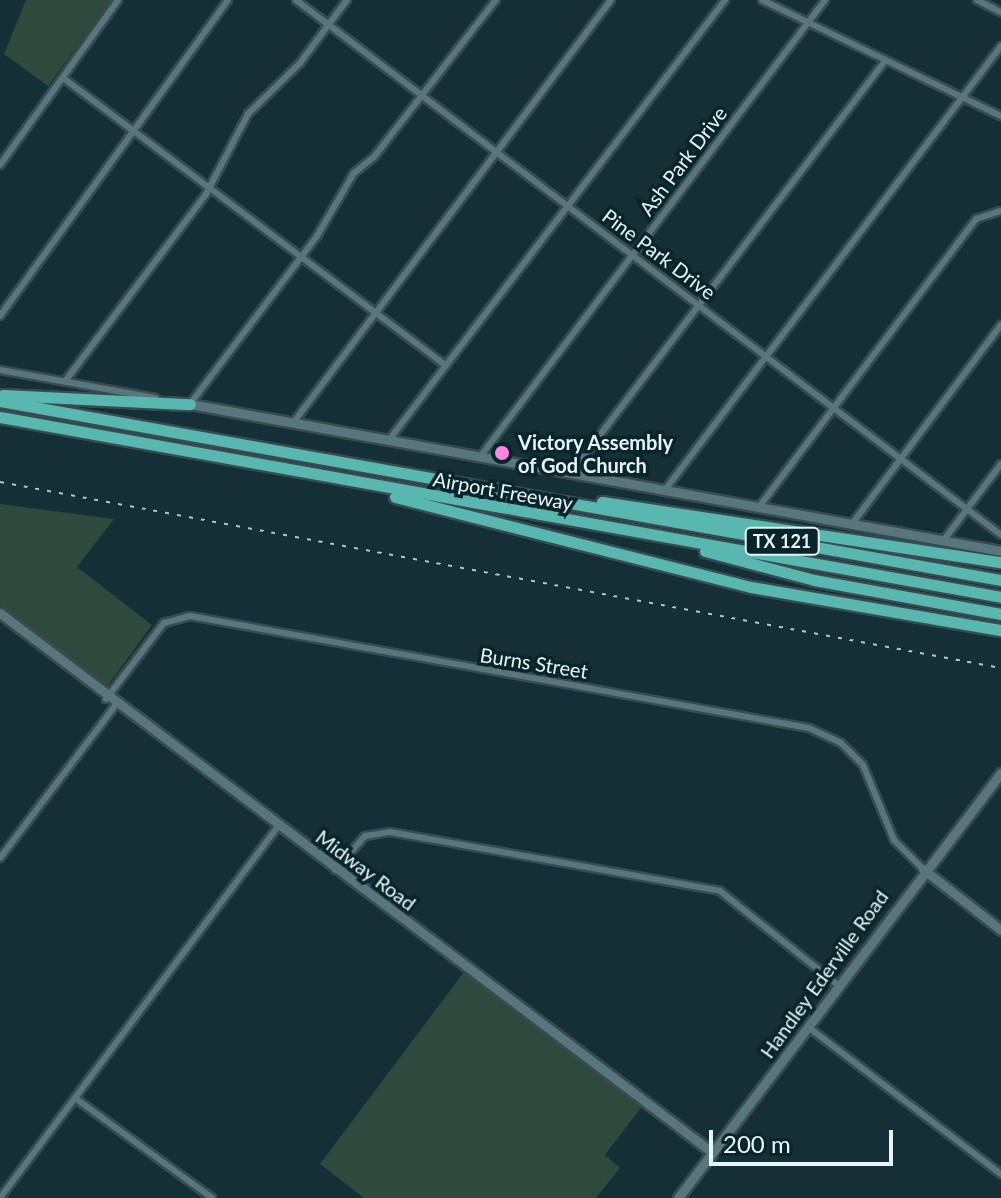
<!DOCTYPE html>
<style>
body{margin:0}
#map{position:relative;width:1001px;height:1198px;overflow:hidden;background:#142f35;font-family:Lato,sans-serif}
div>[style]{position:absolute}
.green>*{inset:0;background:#2f493c}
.roads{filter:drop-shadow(2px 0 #374c51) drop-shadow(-2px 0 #374c51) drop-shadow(0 2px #374c51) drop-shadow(0 -2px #374c51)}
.street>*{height:6px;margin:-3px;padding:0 3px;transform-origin:3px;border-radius:3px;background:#59767c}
.secondary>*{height:9px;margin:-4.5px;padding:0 4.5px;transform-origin:4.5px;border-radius:4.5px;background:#59767c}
.highway>*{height:11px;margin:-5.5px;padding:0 5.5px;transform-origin:5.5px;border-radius:5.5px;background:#58b8af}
.rail>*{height:2px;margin-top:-1px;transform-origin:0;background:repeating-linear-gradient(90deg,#b4c6cb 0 4px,transparent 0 12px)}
.dots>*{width:22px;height:22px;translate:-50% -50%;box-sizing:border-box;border:4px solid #09252b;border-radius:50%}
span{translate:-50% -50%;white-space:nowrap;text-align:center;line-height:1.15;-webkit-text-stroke:7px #09252b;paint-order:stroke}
.shield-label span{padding:2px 6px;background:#09252b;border:2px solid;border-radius:6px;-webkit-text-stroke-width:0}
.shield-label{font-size:18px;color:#e6f5f9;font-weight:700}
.street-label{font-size:20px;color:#e6f5f9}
.poi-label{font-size:20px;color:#e6f5f9;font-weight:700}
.left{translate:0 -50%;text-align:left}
.scale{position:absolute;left:709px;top:1130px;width:184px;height:36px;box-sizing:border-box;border:4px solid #e6f5f9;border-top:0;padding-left:10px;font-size:24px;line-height:28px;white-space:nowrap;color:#e6f5f9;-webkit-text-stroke:6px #09252b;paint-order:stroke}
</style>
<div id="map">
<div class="green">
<div style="clip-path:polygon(26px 0,112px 0,48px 86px,4px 54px)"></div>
<div style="clip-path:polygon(0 504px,114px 519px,77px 567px,152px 625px,104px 691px,0 606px)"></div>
<div style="clip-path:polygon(464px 972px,643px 1105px,605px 1155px,620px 1168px,596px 1198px,364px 1198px,320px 1164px)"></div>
</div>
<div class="roads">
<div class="street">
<div style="left:296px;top:0;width:885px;rotate:37.19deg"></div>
<div style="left:762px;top:0;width:266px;rotate:25.9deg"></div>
<div style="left:977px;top:0;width:27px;rotate:27deg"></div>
<div style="left:63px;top:78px;width:478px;rotate:36.9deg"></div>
<div style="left:0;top:165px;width:203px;rotate:-54.4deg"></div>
<div style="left:0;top:316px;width:390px;rotate:-54.2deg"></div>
<div style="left:0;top:370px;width:158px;rotate:10.2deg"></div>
<div style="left:66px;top:380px;width:233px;rotate:-53deg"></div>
<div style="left:206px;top:194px;width:90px;rotate:-62.3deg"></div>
<div style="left:248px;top:114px;width:73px;rotate:-44.4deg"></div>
<div style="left:300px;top:63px;width:79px;rotate:-53.3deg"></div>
<div style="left:190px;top:404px;width:211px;rotate:-52.9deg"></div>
<div style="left:317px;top:236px;width:73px;rotate:-59.6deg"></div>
<div style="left:354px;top:173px;width:26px;rotate:-39deg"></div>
<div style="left:374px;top:157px;width:199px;rotate:-52.2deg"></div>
<div style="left:293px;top:423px;width:529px;rotate:-53.07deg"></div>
<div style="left:389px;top:440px;width:554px;rotate:-52.63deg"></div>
<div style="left:480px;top:457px;width:573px;rotate:-52.95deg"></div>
<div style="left:571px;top:473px;width:518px;rotate:-52.69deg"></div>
<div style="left:665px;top:490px;width:557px;rotate:-52.88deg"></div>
<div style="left:759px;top:507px;width:361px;rotate:-53deg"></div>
<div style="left:976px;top:219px;width:26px;rotate:-18deg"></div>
<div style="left:852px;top:524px;width:249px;rotate:-53.2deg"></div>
<div style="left:943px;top:541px;width:96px;rotate:-53deg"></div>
<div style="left:106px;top:699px;width:96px;rotate:-52.7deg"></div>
<div style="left:164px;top:623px;width:27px;rotate:-15deg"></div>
<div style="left:190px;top:616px;width:629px;rotate:10.26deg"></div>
<div style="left:809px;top:728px;width:35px;rotate:25deg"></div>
<div style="left:841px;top:743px;width:31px;rotate:45deg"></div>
<div style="left:863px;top:765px;width:81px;rotate:67.5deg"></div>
<div style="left:894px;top:840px;width:41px;rotate:45deg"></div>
<div style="left:0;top:858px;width:191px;rotate:-52.9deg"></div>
<div style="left:335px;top:870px;width:45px;rotate:-48.6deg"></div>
<div style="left:365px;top:836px;width:25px;rotate:-9deg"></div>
<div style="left:390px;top:832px;width:335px;rotate:10.1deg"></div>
<div style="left:720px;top:891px;width:152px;rotate:38.6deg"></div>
<div style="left:808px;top:1027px;width:243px;rotate:37.3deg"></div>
<div style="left:75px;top:1098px;width:170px;rotate:36.1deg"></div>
<div style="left:0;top:1198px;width:464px;rotate:-53.2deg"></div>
</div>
<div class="secondary">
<div style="left:190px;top:404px;width:824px;rotate:10.27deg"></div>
<div style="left:0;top:613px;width:893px;rotate:37.13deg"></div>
<div style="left:923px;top:869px;width:99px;rotate:38deg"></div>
<div style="left:678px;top:1198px;width:534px;rotate:-52.77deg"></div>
</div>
<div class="highway">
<div style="left:3px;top:395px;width:187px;rotate:2.8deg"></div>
<div style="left:0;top:401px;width:1017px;rotate:10.14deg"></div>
<div style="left:0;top:417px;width:1017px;rotate:10.19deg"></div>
<div style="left:395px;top:497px;width:367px;rotate:14.2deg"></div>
<div style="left:751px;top:587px;width:254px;rotate:9.8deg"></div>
<div style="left:602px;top:502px;width:403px;rotate:8.6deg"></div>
<div style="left:705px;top:551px;width:113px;rotate:14.9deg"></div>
<div style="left:814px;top:580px;width:190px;rotate:10.3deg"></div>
</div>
</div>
<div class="rail">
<div style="left:0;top:482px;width:1018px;rotate:10.53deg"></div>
</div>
<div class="dots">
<div style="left:502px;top:453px;background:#fd86e2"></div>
</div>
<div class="shield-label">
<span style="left:782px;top:541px">TX 121</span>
</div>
<div class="street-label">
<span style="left:683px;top:161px;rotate:-53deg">Ash Park Drive</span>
<span style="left:659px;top:254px;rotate:37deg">Pine Park Drive</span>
<span style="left:503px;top:491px;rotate:10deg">Airport Freeway</span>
<span style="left:534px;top:663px;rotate:9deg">Burns Street</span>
<span style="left:366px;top:870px;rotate:37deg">Midway Road</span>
<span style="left:824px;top:974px;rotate:-54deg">Handley Ederville Road</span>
</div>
<div class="poi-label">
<span class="left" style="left:518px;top:454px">Victory Assembly<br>of God Church</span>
</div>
<div class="scale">200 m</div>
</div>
